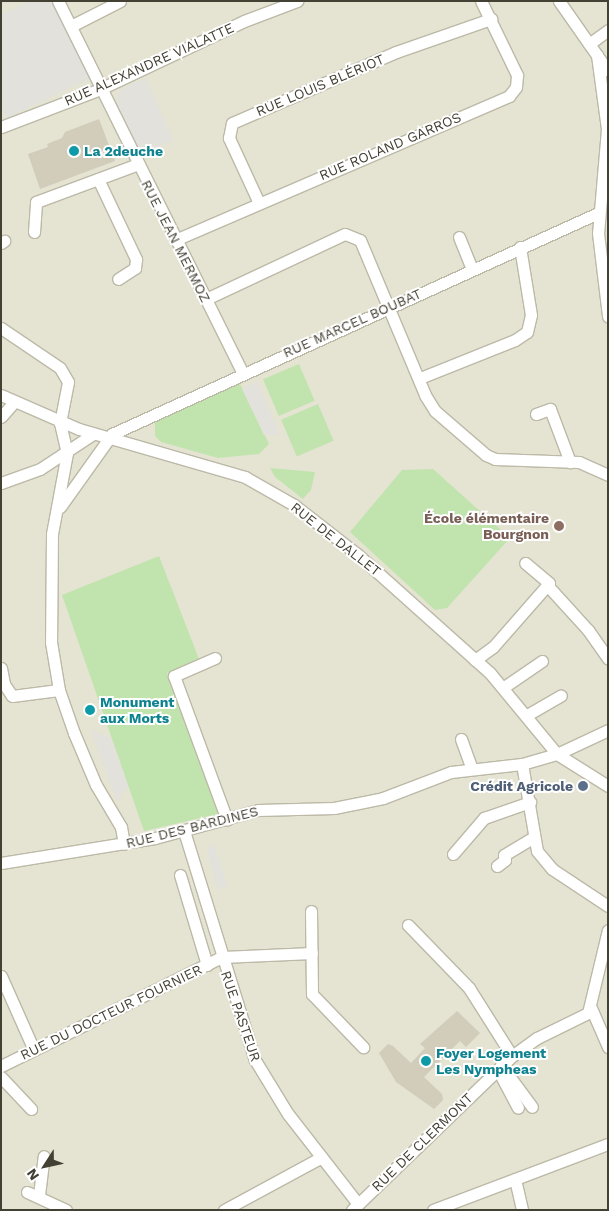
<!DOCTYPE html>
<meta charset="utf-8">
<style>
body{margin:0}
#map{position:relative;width:609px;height:1211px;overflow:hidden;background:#f1f0e4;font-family:"Work Sans",sans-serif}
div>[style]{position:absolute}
.residential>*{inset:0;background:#e5e3d2;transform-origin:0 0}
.green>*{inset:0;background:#c1e4ae;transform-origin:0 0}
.parking>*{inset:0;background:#e2e1dc}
.building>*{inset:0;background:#d2cdba}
.roads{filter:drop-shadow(1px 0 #bcb9a7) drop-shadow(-1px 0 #bcb9a7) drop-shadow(0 1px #bcb9a7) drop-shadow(0 -1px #bcb9a7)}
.street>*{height:11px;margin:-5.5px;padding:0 5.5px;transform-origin:5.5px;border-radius:5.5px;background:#fff}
.dots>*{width:14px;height:14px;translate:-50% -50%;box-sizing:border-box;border:2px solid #fff;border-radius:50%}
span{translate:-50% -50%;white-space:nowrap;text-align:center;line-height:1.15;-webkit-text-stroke:4px #fff;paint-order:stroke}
.street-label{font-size:14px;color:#434034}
.culture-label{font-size:14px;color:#0d838f;font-weight:700}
.left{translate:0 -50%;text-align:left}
.education-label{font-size:14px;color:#785e54;font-weight:700}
.right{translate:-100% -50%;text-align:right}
.service-label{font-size:14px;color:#4e5e75;font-weight:700}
.frame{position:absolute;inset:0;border:2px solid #434034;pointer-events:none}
.north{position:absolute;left:20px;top:1141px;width:50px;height:50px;-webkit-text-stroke:4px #fff;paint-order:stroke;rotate:235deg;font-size:14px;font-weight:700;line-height:20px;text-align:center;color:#434034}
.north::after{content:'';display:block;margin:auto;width:18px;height:22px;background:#434034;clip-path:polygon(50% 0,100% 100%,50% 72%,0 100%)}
</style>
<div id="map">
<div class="residential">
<div style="left:1px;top:1px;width:607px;height:1209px"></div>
</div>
<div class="green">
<div style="left:299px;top:364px;width:40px;height:39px;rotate:67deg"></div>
<div style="clip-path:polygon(240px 384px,269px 444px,259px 454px,218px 458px,161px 442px,155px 436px,155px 421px)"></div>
<div style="left:318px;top:404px;width:40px;height:40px;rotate:67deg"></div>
<div style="clip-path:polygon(270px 468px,315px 472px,311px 490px,303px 499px,275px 477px)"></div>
<div style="clip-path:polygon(433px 469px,510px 538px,447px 608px,435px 610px,350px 532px,402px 470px)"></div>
<div style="clip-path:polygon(159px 556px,199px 659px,167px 673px,218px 814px,144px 831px,62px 595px)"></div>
</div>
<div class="parking">
<div style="clip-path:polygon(30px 1px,53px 1px,90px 78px,7px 118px,1px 105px,1px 15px)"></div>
<div style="clip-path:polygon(146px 78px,173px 140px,140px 155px,116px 101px,121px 89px)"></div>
<div style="clip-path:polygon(257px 381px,280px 435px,264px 435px,242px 389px)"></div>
<div style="clip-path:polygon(91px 730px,111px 738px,128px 786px,117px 802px)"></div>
<div style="clip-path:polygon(214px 844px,227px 885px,218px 891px,207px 850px)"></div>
</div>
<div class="building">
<div style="clip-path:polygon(99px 119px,115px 161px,40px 189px,28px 154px,48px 147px,47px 144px,62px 138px,65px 132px)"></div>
<div style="clip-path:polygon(457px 1011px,480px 1033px,466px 1047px,460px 1041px,424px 1077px,442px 1094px,443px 1100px,434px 1109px,396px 1082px,379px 1053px,388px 1044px,393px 1046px,411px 1063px,425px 1048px,420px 1044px)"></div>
</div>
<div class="roads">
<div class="street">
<div style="left:58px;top:1px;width:414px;rotate:63.6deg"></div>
<div style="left:559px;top:1px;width:85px;rotate:55deg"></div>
<div style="left:71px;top:26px;width:55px;rotate:-27deg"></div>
<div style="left:589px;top:44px;width:24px;rotate:-36deg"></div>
<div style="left:597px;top:55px;width:75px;rotate:82.3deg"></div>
<div style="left:607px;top:129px;width:104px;rotate:94.9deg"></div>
<div style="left:598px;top:233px;width:84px;rotate:83.1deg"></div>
<div style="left:1px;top:127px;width:104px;rotate:-20.9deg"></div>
<div style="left:98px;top:90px;width:161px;rotate:-25.3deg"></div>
<div style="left:244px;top:21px;width:57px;rotate:-20.7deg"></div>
<div style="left:98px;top:179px;width:89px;rotate:64.6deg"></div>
<div style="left:136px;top:259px;width:9px;rotate:96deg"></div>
<div style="left:135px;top:268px;width:20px;rotate:147deg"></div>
<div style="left:259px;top:203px;width:72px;rotate:-114.8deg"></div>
<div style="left:229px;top:138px;width:15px;rotate:-79deg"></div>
<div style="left:232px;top:123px;width:179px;rotate:-23.4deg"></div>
<div style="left:396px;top:52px;width:101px;rotate:-19.2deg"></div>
<div style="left:34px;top:232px;width:30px;rotate:-86deg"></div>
<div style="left:36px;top:202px;width:109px;rotate:-20.4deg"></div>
<div style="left:459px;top:237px;width:35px;rotate:68deg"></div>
<div style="left:175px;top:240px;width:364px;rotate:-23.3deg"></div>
<div style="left:509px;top:96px;width:11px;rotate:-52deg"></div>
<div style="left:516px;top:87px;width:12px;rotate:-85deg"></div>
<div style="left:517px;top:75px;width:82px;rotate:-115.9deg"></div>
<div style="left:1px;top:243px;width:4px;rotate:-34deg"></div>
<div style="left:206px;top:299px;width:153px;rotate:-25.1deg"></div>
<div style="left:345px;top:234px;width:16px;rotate:22deg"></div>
<div style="left:360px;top:240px;width:168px;rotate:67.2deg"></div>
<div style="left:425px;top:395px;width:19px;rotate:58deg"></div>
<div style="left:435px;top:411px;width:67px;rotate:40.8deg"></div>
<div style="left:486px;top:455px;width:10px;rotate:24deg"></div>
<div style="left:495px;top:459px;width:84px;rotate:2deg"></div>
<div style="left:579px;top:462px;width:32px;rotate:24deg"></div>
<div style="left:1px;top:328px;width:71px;rotate:34.1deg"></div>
<div style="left:60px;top:368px;width:16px;rotate:60deg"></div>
<div style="left:68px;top:382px;width:42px;rotate:101deg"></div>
<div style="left:60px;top:423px;width:31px;rotate:77deg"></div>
<div style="left:67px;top:453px;width:82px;rotate:100.5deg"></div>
<div style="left:52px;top:534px;width:108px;rotate:90.5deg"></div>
<div style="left:51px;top:642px;width:49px;rotate:80.5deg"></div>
<div style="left:59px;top:690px;width:46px;rotate:70.8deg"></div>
<div style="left:74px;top:733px;width:56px;rotate:67.1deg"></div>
<div style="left:96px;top:785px;width:49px;rotate:59.2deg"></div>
<div style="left:121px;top:827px;width:17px;rotate:80deg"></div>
<div style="left:420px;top:378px;width:102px;rotate:-21.8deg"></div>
<div style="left:515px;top:340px;width:14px;rotate:-34deg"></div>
<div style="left:527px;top:332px;width:17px;rotate:-77deg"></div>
<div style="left:531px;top:315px;width:69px;rotate:-99.2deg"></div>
<div style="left:1px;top:395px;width:85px;rotate:23.6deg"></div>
<div style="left:79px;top:429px;width:173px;rotate:16.1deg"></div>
<div style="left:245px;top:477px;width:56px;rotate:29.7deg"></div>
<div style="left:294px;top:505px;width:80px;rotate:37.9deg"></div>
<div style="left:357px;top:554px;width:178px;rotate:41.8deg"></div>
<div style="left:490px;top:673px;width:105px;rotate:50.4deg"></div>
<div style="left:557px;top:754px;width:60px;rotate:32.1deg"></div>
<div style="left:536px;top:414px;width:15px;rotate:-20deg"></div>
<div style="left:550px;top:409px;width:57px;rotate:69.3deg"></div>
<div style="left:1px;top:417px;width:20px;rotate:-49deg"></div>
<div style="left:1px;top:483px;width:41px;rotate:-19.7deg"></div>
<div style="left:40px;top:469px;width:64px;rotate:-33.4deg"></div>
<div style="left:60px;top:507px;width:90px;rotate:-54.5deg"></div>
<div style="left:112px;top:434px;width:534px;rotate:-24.45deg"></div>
<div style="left:547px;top:585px;width:61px;rotate:47.7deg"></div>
<div style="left:588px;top:630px;width:35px;rotate:55deg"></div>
<div style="left:215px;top:658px;width:45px;rotate:156.3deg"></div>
<div style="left:174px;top:676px;width:153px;rotate:69.8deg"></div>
<div style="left:475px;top:660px;width:22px;rotate:-36deg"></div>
<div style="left:493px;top:647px;width:85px;rotate:-48.8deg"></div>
<div style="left:549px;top:583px;width:31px;rotate:-140deg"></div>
<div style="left:1px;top:668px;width:16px;rotate:79deg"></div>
<div style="left:4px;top:684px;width:14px;rotate:56deg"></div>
<div style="left:12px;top:696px;width:47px;rotate:-7.3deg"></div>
<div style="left:504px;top:687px;width:46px;rotate:-34.4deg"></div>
<div style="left:527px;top:715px;width:39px;rotate:-30deg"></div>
<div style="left:461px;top:739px;width:32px;rotate:70deg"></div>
<div style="left:522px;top:764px;width:88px;rotate:80.2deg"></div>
<div style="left:537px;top:851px;width:23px;rotate:50deg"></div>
<div style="left:552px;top:869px;width:67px;rotate:33.5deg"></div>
<div style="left:184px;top:831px;width:240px;rotate:72.8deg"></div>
<div style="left:255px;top:1060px;width:63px;rotate:58.6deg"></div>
<div style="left:288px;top:1114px;width:114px;rotate:52.1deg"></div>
<div style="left:453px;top:854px;width:48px;rotate:-49.3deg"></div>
<div style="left:484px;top:818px;width:49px;rotate:-19.2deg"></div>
<div style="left:1px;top:863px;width:156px;rotate:-9.2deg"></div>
<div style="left:155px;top:838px;width:107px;rotate:-15.2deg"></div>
<div style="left:258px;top:810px;width:76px;rotate:-1.5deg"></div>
<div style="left:334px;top:808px;width:50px;rotate:-11.5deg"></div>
<div style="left:383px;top:798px;width:73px;rotate:-20.9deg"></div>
<div style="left:451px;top:772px;width:71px;rotate:-6.4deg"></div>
<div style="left:522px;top:764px;width:36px;rotate:-16deg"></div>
<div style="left:557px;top:754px;width:56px;rotate:-25.2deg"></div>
<div style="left:497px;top:866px;width:10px;rotate:-37deg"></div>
<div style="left:505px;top:860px;width:5px;rotate:-101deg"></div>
<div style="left:504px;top:855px;width:33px;rotate:-31deg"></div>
<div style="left:180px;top:875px;width:94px;rotate:73.3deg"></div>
<div style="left:311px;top:911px;width:83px;rotate:89.3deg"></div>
<div style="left:312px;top:994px;width:74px;rotate:46.1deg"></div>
<div style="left:408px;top:925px;width:88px;rotate:45.9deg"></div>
<div style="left:469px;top:988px;width:80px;rotate:57.7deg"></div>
<div style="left:1px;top:976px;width:81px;rotate:66deg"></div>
<div style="left:591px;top:1008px;width:43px;rotate:66.4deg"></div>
<div style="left:501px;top:1065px;width:52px;rotate:53.6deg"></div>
<div style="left:1px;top:1066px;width:246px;rotate:-26.3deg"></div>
<div style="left:222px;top:957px;width:90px;rotate:-2.5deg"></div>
<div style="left:500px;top:1074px;width:38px;rotate:62deg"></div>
<div style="left:1px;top:1077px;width:44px;rotate:46.8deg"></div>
<div style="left:515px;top:1179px;width:32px;rotate:77deg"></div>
<div style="left:27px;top:1192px;width:43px;rotate:24.8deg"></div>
<div style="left:39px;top:1195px;width:39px;rotate:-83deg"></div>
<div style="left:224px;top:1210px;width:111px;rotate:-28.4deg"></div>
<div style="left:352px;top:1210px;width:222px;rotate:-43.9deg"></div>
<div style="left:512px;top:1056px;width:31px;rotate:-36deg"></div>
<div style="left:537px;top:1038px;width:57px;rotate:-26.1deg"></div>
<div style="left:588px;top:1013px;width:85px;rotate:-76.5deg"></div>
<div style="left:433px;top:1210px;width:187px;rotate:-20.7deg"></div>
</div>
</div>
<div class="dots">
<div style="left:74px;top:151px;background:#0f9aa8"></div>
<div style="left:559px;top:526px;background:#8d6e63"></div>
<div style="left:90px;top:710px;background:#0f9aa8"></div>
<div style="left:583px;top:786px;background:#5c6f8a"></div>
<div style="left:426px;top:1061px;background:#0f9aa8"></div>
</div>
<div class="street-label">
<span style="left:149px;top:64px;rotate:-24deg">RUE ALEXANDRE VIALATTE</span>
<span style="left:320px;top:85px;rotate:-23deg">RUE LOUIS BLÉRIOT</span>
<span style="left:390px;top:146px;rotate:-23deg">RUE ROLAND GARROS</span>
<span style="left:176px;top:241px;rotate:63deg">RUE JEAN MERMOZ</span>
<span style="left:352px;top:323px;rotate:-24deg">RUE MARCEL BOUBAT</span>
<span style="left:336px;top:539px;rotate:38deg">RUE DE DALLET</span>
<span style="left:192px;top:827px;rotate:-14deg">RUE DES BARDINES</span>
<span style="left:111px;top:1012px;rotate:-26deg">RUE DU DOCTEUR FOURNIER</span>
<span style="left:241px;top:1016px;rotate:71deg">RUE PASTEUR</span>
<span style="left:422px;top:1142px;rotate:-44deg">RUE DE CLERMONT</span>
</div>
<div class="culture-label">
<span class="left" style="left:84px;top:151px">La 2deuche</span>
<span class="left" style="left:100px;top:710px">Monument<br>aux Morts</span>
<span class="left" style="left:436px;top:1061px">Foyer Logement<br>Les Nympheas</span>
</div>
<div class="education-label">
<span class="right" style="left:549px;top:526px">École élémentaire<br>Bourgnon</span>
</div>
<div class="service-label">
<span class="right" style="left:573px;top:786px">Crédit Agricole</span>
</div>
<div class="frame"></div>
<div class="north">N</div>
</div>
